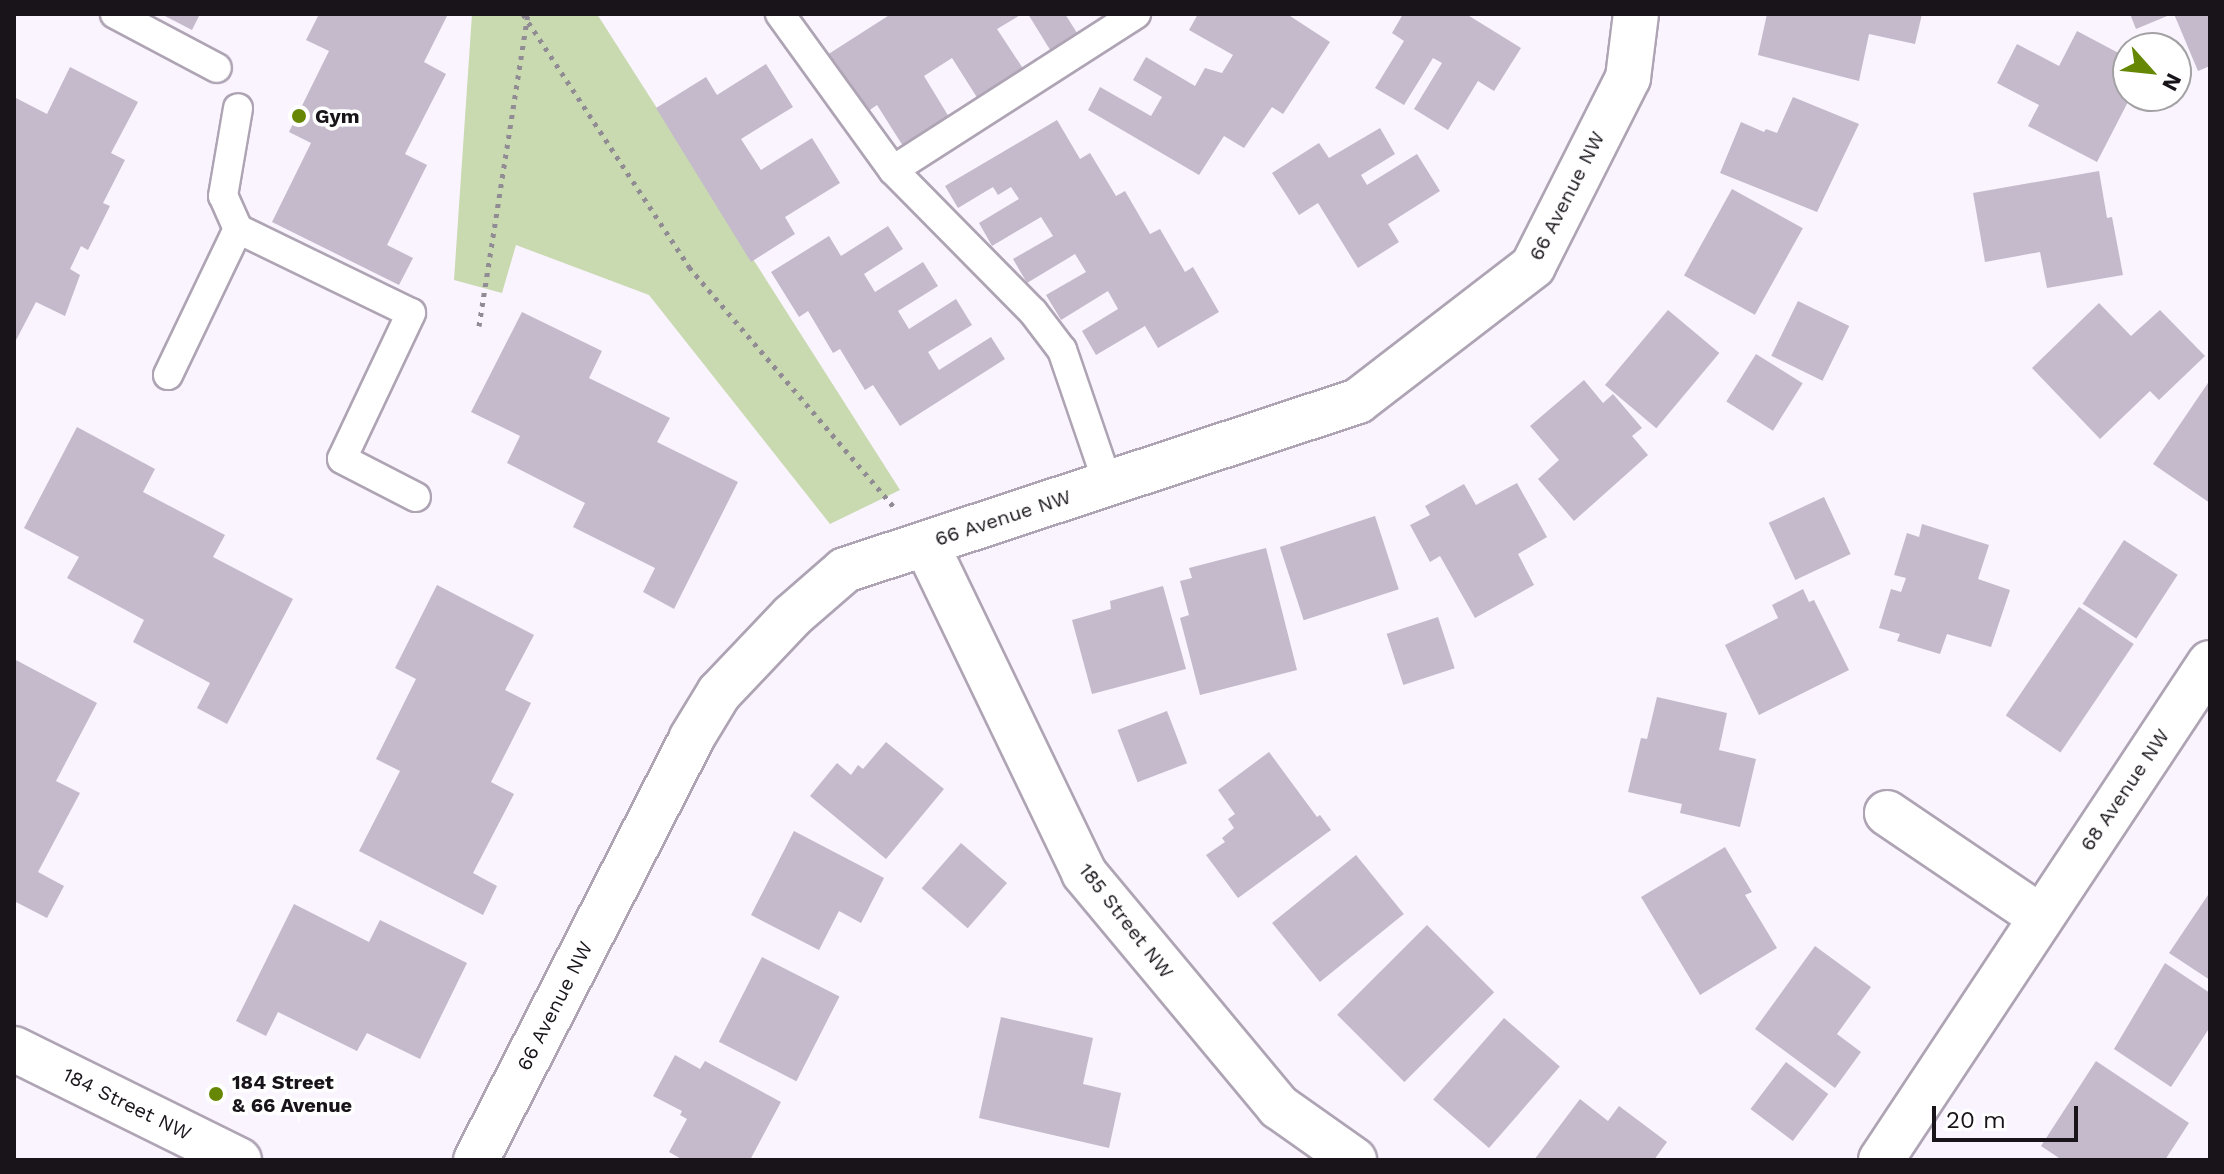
<!DOCTYPE html>
<style>
body{margin:0}
#map{position:relative;width:2224px;height:1174px;overflow:hidden;background:#faf4fe;font-family:"Work Sans",sans-serif}
div>[style]{position:absolute}
.green>*{inset:0;background:#c9d9b0}
.building>*{inset:0;background:#c4bacb;transform-origin:0 0}
.path>*{height:5px;margin-top:-2.5px;transform-origin:0;background:repeating-linear-gradient(90deg,#918c94 0 4px,transparent 0 10px)}
.roads{filter:drop-shadow(2px 0 #aea4b4) drop-shadow(-2px 0 #aea4b4) drop-shadow(0 2px #aea4b4) drop-shadow(0 -2px #aea4b4)}
.lane>*{height:28px;margin:-14px;padding:0 14px;transform-origin:14px;border-radius:14px;background:#fff}
.street>*{height:44px;margin:-22px;padding:0 22px;transform-origin:22px;border-radius:22px;background:#fff}
.secondary>*{height:44px;margin:-22px;padding:0 22px;transform-origin:22px;border-radius:22px;background:#fff}
.dots>*{width:22px;height:22px;translate:-50% -50%;box-sizing:border-box;border:4px solid #fff;border-radius:50%}
span{translate:-50% -50%;white-space:nowrap;text-align:center;line-height:1.15;-webkit-text-stroke:7px #fff;paint-order:stroke}
.poi-label{font-size:20px;color:#18141a;font-weight:700}
.left{translate:0 -50%;text-align:left}
.street-label{font-size:20px;color:#18141a}
.frame{position:absolute;inset:0;border:16px solid #18141a;pointer-events:none}
.north{position:absolute;left:2112px;top:32px;width:80px;height:80px;box-sizing:border-box;background:#fff;border:2px solid #a3a1a3;border-radius:50%;rotate:117deg;font-size:22px;font-weight:700;line-height:32px;text-align:center;color:#18141a}
.north::after{content:'';display:block;margin:auto;width:28px;height:36px;background:#668704;clip-path:polygon(50% 0,100% 100%,50% 72%,0 100%)}
.scale{position:absolute;left:1932px;top:1106px;width:146px;height:36px;box-sizing:border-box;border:4px solid #18141a;border-top:0;padding-left:10px;font-size:24px;line-height:28px;white-space:nowrap;color:#18141a;-webkit-text-stroke:6px #fff;paint-order:stroke}
</style>
<div id="map">
<div class="green">
<div style="clip-path:polygon(472px 14px,597px 14px,900px 490px,830px 524px,649px 295px,516px 245px,502px 293px,454px 280px)"></div>
</div>
<div class="building">
<div style="clip-path:polygon(161px 14px,200px 14px,192px 30px)"></div>
<div style="clip-path:polygon(319px 14px,448px 14px,424px 62px,446px 74px,405px 154px,427px 165px,387px 245px,413px 258px,399px 285px,272px 222px,311px 143px,289px 132px,329px 51px,306px 40px)"></div>
<div style="clip-path:polygon(891px 14px,1022px 14px,997px 29px,1024px 70px,978px 99px,952px 58px,924px 76px,949px 117px,903px 146px,877px 105px,864px 114px,827px 55px)"></div>
<div style="clip-path:polygon(1028px 14px,1065px 14px,1079px 36px,1052px 53px)"></div>
<div style="clip-path:polygon(1198px 14px,1287px 14px,1330px 42px,1283px 114px,1272px 107px,1244px 148px,1224px 136px,1199px 175px,1088px 110px,1100px 87px,1151px 116px,1162px 97px,1133px 80px,1146px 57px,1195px 86px,1205px 68px,1222px 73px,1233px 55px,1189px 30px)"></div>
<div style="clip-path:polygon(1403px 14px,1466px 14px,1521px 48px,1494px 91px,1478px 81px,1448px 130px,1414px 109px,1442px 63px,1433px 58px,1404px 105px,1375px 88px,1404px 41px,1392px 33px)"></div>
<div style="clip-path:polygon(1767px 14px,1922px 14px,1915px 44px,1869px 34px,1859px 81px,1758px 55px)"></div>
<div style="clip-path:polygon(2130px 14px,2172px 14px,2136px 29px)"></div>
<div style="clip-path:polygon(2174px 14px,2210px 14px,2210px 66px,2198px 71px)"></div>
<div style="clip-path:polygon(2077px 31px,2128px 58px,2131px 96px,2097px 162px,2028px 126px,2039px 105px,1997px 83px,2017px 44px,2059px 66px)"></div>
<div style="clip-path:polygon(766px 64px,793px 107px,741px 139px,761px 170px,812px 138px,840px 183px,785px 217px,795px 234px,751px 262px,656px 108px,706px 77px,717px 95px)"></div>
<div style="clip-path:polygon(70px 67px,138px 102px,111px 153px,125px 160px,103px 203px,110px 206px,88px 250px,81px 246px,70px 269px,80px 275px,65px 316px,36px 302px,14px 344px,14px 97px,47px 114px)"></div>
<div style="clip-path:polygon(1793px 97px,1859px 124px,1817px 212px,1720px 173px,1741px 122px,1764px 132px,1766px 129px,1777px 133px)"></div>
<div style="clip-path:polygon(1057px 120px,1080px 159px,1090px 153px,1116px 196px,1125px 191px,1150px 234px,1160px 229px,1185px 272px,1193px 267px,1219px 312px,1158px 348px,1145px 326px,1096px 355px,1082px 331px,1118px 309px,1108px 291px,1061px 320px,1046px 295px,1086px 272px,1075px 254px,1027px 283px,1013px 259px,1053px 236px,1041px 217px,992px 246px,979px 223px,1019px 199px,1011px 187px,998px 195px,993px 187px,958px 208px,945px 186px)"></div>
<div style="clip-path:polygon(1380px 128px,1395px 154px,1361px 175px,1367px 185px,1417px 154px,1440px 191px,1388px 224px,1399px 242px,1358px 268px,1318px 203px,1299px 215px,1272px 173px,1319px 143px,1329px 158px)"></div>
<div style="clip-path:polygon(2099px 171px,2107px 218px,2112px 217px,2123px 275px,2047px 288px,2040px 252px,1985px 262px,1973px 193px)"></div>
<div style="left:1732px;top:189px;width:81px;height:99px;rotate:29deg"></div>
<div style="clip-path:polygon(888px 226px,903px 249px,864px 274px,875px 292px,923px 262px,938px 286px,898px 311px,909px 329px,956px 299px,972px 325px,928px 352px,939px 370px,991px 337px,1005px 359px,900px 426px,873px 385px,865px 390px,840px 349px,833px 353px,808px 311px,799px 317px,771px 272px,829px 236px,841px 256px)"></div>
<div style="left:1798px;top:301px;width:57px;height:61px;rotate:26deg"></div>
<div style="clip-path:polygon(2099px 303px,2131px 336px,2160px 310px,2205px 356px,2159px 400px,2150px 391px,2100px 439px,2032px 368px)"></div>
<div style="left:1668px;top:310px;width:67px;height:98px;rotate:40deg"></div>
<div style="clip-path:polygon(522px 312px,602px 351px,589px 378px,670px 418px,657px 442px,738px 482px,674px 609px,643px 592px,655px 568px,573px 527px,585px 503px,507px 463px,520px 436px,471px 412px)"></div>
<div style="left:1756px;top:354px;width:55px;height:56px;rotate:32deg"></div>
<div style="clip-path:polygon(1584px 380px,1603px 403px,1613px 394px,1642px 428px,1632px 436px,1648px 455px,1574px 521px,1538px 479px,1559px 460px,1530px 426px)"></div>
<div style="clip-path:polygon(2210px 380px,2210px 503px,2153px 464px)"></div>
<div style="clip-path:polygon(77px 427px,155px 469px,143px 492px,225px 535px,213px 557px,293px 599px,227px 724px,197px 708px,210px 683px,133px 642px,144px 620px,67px 578px,79px 557px,24px 528px)"></div>
<div style="clip-path:polygon(1517px 483px,1547px 537px,1518px 554px,1534px 585px,1475px 618px,1440px 556px,1430px 562px,1410px 525px,1430px 515px,1425px 506px,1464px 484px,1476px 505px)"></div>
<div style="left:1824px;top:497px;width:63px;height:61px;rotate:65deg"></div>
<div style="left:1375px;top:516px;width:77px;height:100px;rotate:72deg"></div>
<div style="clip-path:polygon(1922px 524px,1989px 545px,1978px 579px,2010px 590px,1991px 647px,1947px 634px,1940px 654px,1897px 641px,1900px 634px,1879px 628px,1891px 589px,1901px 592px,1906px 578px,1894px 575px,1907px 533px,1919px 537px)"></div>
<div style="left:2124px;top:540px;width:64px;height:76px;rotate:33deg"></div>
<div style="clip-path:polygon(1266px 548px,1297px 670px,1200px 695px,1180px 618px,1189px 615px,1180px 581px,1192px 578px,1189px 568px)"></div>
<div style="clip-path:polygon(437px 585px,534px 635px,505px 690px,531px 703px,491px 782px,514px 794px,473px 873px,497px 886px,483px 915px,359px 851px,400px 771px,376px 759px,416px 679px,395px 668px)"></div>
<div style="clip-path:polygon(1163px 586px,1186px 669px,1092px 694px,1072px 620px,1111px 609px,1110px 601px)"></div>
<div style="clip-path:polygon(1803px 589px,1809px 602px,1814px 600px,1849px 670px,1759px 715px,1725px 645px,1778px 618px,1772px 605px)"></div>
<div style="left:2079px;top:607px;width:66px;height:131px;rotate:34deg"></div>
<div style="left:1438px;top:617px;width:54px;height:54px;rotate:72deg"></div>
<div style="clip-path:polygon(14px 659px,97px 703px,56px 781px,80px 793px,38px 872px,64px 886px,47px 918px,14px 901px)"></div>
<div style="clip-path:polygon(1657px 697px,1727px 713px,1719px 750px,1756px 759px,1740px 827px,1680px 813px,1682px 804px,1628px 792px,1641px 738px,1647px 739px)"></div>
<div style="left:1167px;top:711px;width:56px;height:53px;rotate:69deg"></div>
<div style="clip-path:polygon(886px 742px,944px 789px,886px 859px,810px 796px,837px 763px,851px 775px,858px 765px,863px 769px)"></div>
<div style="clip-path:polygon(1269px 752px,1317px 817px,1320px 815px,1331px 830px,1238px 898px,1206px 855px,1225px 842px,1222px 838px,1234px 828px,1228px 819px,1235px 814px,1218px 790px)"></div>
<div style="clip-path:polygon(794px 831px,884px 878px,861px 923px,839px 911px,819px 950px,751px 915px)"></div>
<div style="left:961px;top:843px;width:61px;height:60px;rotate:41deg"></div>
<div style="clip-path:polygon(1725px 847px,1752px 892px,1745px 895px,1777px 948px,1700px 995px,1641px 897px)"></div>
<div style="left:1356px;top:855px;width:76px;height:108px;rotate:51deg"></div>
<div style="clip-path:polygon(2210px 892px,2210px 980px,2169px 953px)"></div>
<div style="clip-path:polygon(294px 904px,369px 942px,380px 920px,467px 963px,420px 1059px,367px 1033px,357px 1051px,278px 1012px,266px 1036px,236px 1021px)"></div>
<div style="left:1427px;top:925px;width:95px;height:127px;rotate:45deg"></div>
<div style="clip-path:polygon(1815px 946px,1871px 987px,1837px 1034px,1861px 1052px,1835px 1088px,1755px 1029px)"></div>
<div style="left:762px;top:957px;width:87px;height:95px;rotate:27deg"></div>
<div style="clip-path:polygon(2165px 963px,2210px 993px,2210px 1027px,2171px 1087px,2114px 1049px)"></div>
<div style="clip-path:polygon(1001px 1017px,1093px 1038px,1083px 1084px,1121px 1093px,1109px 1148px,979px 1118px)"></div>
<div style="left:1504px;top:1018px;width:74px;height:108px;rotate:41deg"></div>
<div style="clip-path:polygon(675px 1055px,700px 1069px,705px 1061px,781px 1102px,750px 1160px,683px 1160px,669px 1152px,687px 1119px,680px 1115px,682px 1111px,653px 1096px)"></div>
<div style="clip-path:polygon(2096px 1061px,2189px 1123px,2165px 1160px,2062px 1160px,2041px 1146px)"></div>
<div style="left:1786px;top:1062px;width:53px;height:59px;rotate:37deg"></div>
<div style="clip-path:polygon(1580px 1099px,1608px 1121px,1619px 1106px,1667px 1142px,1654px 1160px,1534px 1160px)"></div>
</div>
<div class="path">
<div style="left:523px;top:14px;width:303px;rotate:56.7deg"></div>
<div style="left:689px;top:267px;width:316px;rotate:49.5deg"></div>
<div style="left:479px;top:326px;width:316px;rotate:-81.1deg"></div>
</div>
<div class="roads">
<div class="lane">
<div style="left:115px;top:14px;width:115px;rotate:27.9deg"></div>
<div style="left:780px;top:14px;width:193px;rotate:54.1deg"></div>
<div style="left:238px;top:229px;width:36px;rotate:-114deg"></div>
<div style="left:223px;top:196px;width:89px;rotate:-80.3deg"></div>
<div style="left:168px;top:375px;width:162px;rotate:-64.4deg"></div>
<div style="left:238px;top:229px;width:192px;rotate:25.9deg"></div>
<div style="left:411px;top:313px;width:161px;rotate:115.3deg"></div>
<div style="left:342px;top:459px;width:83px;rotate:27.2deg"></div>
<div style="left:1108px;top:484px;width:142px;rotate:-108.9deg"></div>
<div style="left:1062px;top:350px;width:48px;rotate:-127.3deg"></div>
<div style="left:1033px;top:312px;width:199px;rotate:-134.6deg"></div>
<div style="left:893px;top:170px;width:289px;rotate:-32.7deg"></div>
</div>
<div class="street">
<div style="left:926px;top:544px;width:365px;rotate:64.3deg"></div>
<div style="left:1084px;top:873px;width:305px;rotate:50.2deg"></div>
<div style="left:1279px;top:1107px;width:92px;rotate:35.2deg"></div>
<div style="left:1887px;top:813px;width:184px;rotate:34.1deg"></div>
<div style="left:476px;top:1160px;width:473px;rotate:-62.9deg"></div>
<div style="left:691px;top:739px;width:54px;rotate:-58.7deg"></div>
<div style="left:719px;top:693px;width:106px;rotate:-46.5deg"></div>
<div style="left:792px;top:616px;width:70px;rotate:-41deg"></div>
<div style="left:845px;top:570px;width:540px;rotate:-18.23deg"></div>
<div style="left:1358px;top:401px;width:221px;rotate:-37.6deg"></div>
<div style="left:1533px;top:266px;width:211px;rotate:-63.2deg"></div>
<div style="left:1628px;top:78px;width:64px;rotate:-82.9deg"></div>
<div style="left:1881px;top:1160px;width:596px;rotate:-56.5deg"></div>
</div>
<div class="secondary">
<div style="left:14px;top:1049px;width:251px;rotate:26.3deg"></div>
</div>
</div>
<div class="dots">
<div style="left:299px;top:116px;background:#668704"></div>
<div style="left:216px;top:1094px;background:#668704"></div>
</div>
<div class="poi-label">
<span class="left" style="left:315px;top:116px">Gym</span>
<span class="left" style="left:232px;top:1094px">184 Street<br>&amp; 66 Avenue</span>
</div>
<div class="street-label">
<span style="left:1567px;top:196px;rotate:-63deg">66 Avenue NW</span>
<span style="left:1003px;top:518px;rotate:-18deg">66 Avenue NW</span>
<span style="left:2125px;top:790px;rotate:-56deg">68 Avenue NW</span>
<span style="left:1126px;top:921px;rotate:52deg">185 Street NW</span>
<span style="left:555px;top:1006px;rotate:-63deg">66 Avenue NW</span>
<span style="left:127px;top:1104px;rotate:26deg">184 Street NW</span>
</div>
<div class="frame"></div>
<div class="north">N</div>
<div class="scale">20 m</div>
</div>
